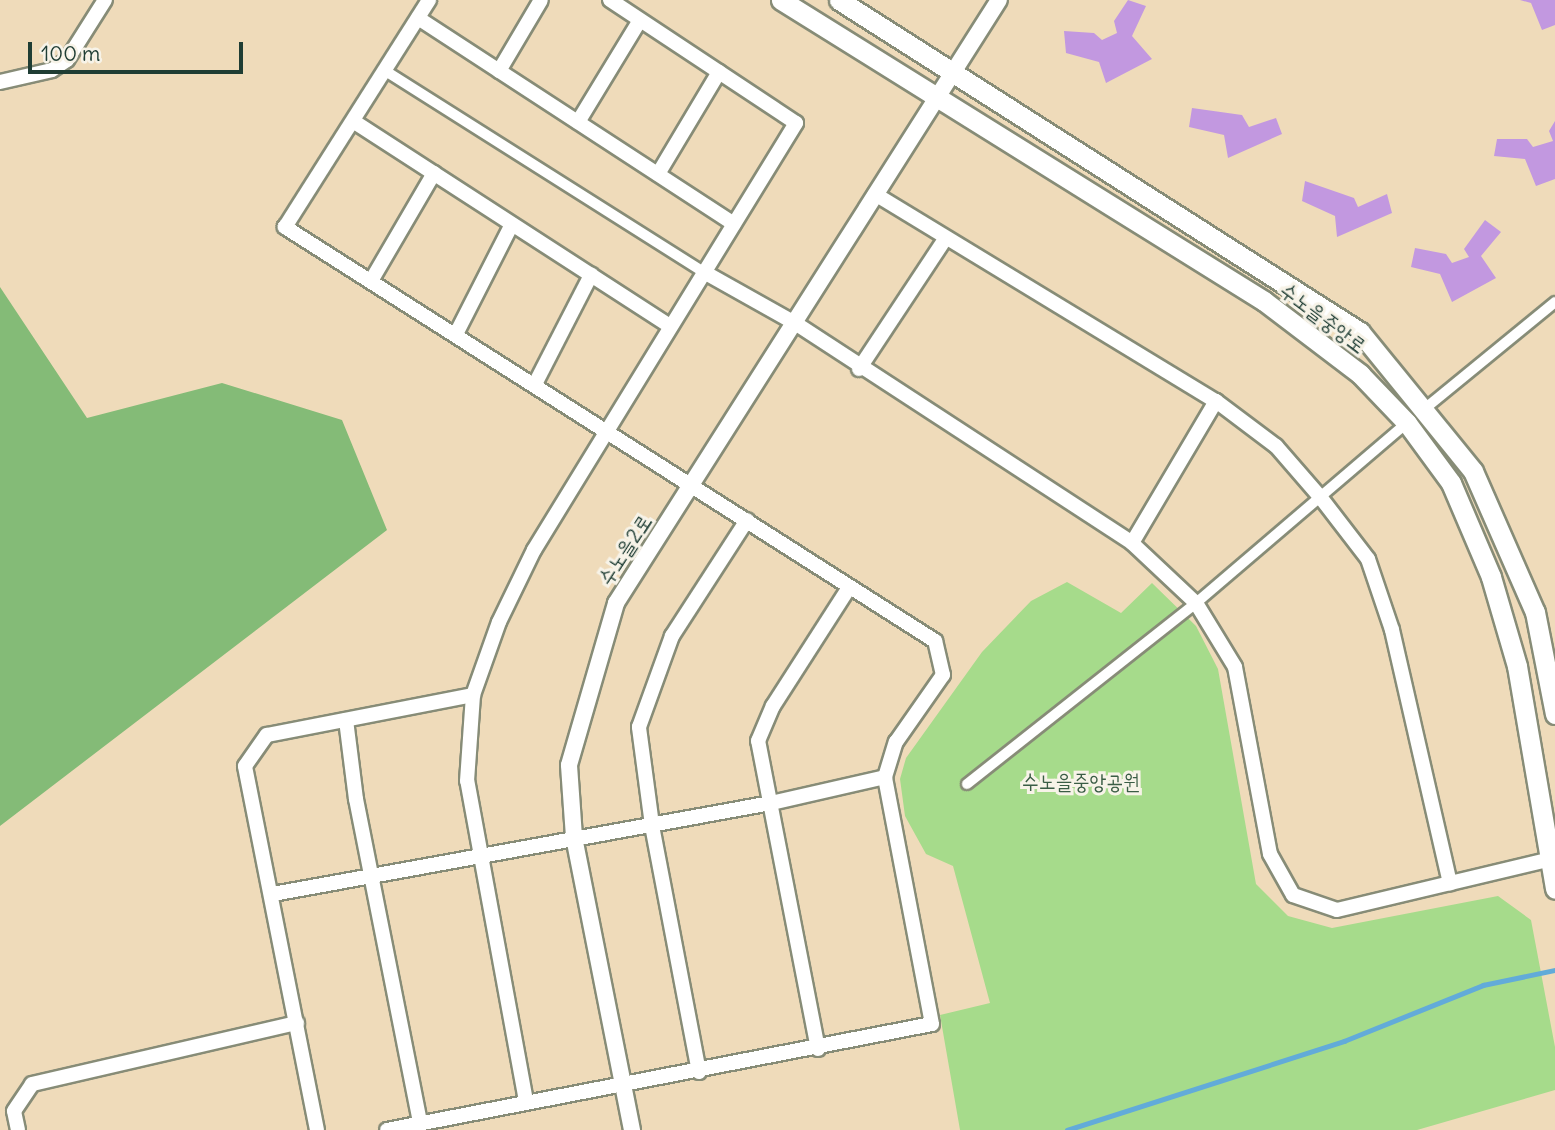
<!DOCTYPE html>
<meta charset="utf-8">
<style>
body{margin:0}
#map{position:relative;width:1555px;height:1130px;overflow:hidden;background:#efdbba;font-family:Delius,"Poor Story",sans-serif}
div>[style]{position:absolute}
.green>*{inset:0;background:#a6db8b}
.forest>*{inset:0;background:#84bb77}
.stream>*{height:4.5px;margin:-2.25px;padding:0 2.25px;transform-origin:2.25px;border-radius:2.25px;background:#62abd9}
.building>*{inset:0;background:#c298e0}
.roads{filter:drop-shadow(2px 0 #878c77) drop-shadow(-2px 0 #878c77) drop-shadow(0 2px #878c77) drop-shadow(0 -2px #878c77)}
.pedestrian>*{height:10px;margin:-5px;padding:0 5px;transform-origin:5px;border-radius:5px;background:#fff}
.minor>*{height:14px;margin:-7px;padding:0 7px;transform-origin:7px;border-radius:7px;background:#fff}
.tertiary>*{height:16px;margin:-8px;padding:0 8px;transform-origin:8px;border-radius:8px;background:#fff}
.secondary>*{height:19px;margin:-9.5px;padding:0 9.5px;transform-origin:9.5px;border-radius:9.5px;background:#fff}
span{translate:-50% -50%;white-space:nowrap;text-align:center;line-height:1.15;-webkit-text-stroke:6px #f7f3e8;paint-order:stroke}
.street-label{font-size:21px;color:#1f3d34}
.park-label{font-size:21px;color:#3a5d45}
.scale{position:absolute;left:28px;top:42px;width:215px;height:32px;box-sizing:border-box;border:4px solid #1f3d34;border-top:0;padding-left:9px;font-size:21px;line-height:24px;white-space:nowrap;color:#1f3d34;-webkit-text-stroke:5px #f7f3e8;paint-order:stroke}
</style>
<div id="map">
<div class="green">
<div style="clip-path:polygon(1067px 582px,1121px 613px,1152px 583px,1196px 626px,1218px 669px,1256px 884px,1288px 916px,1332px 928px,1498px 896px,1531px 920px,1555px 1047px,1555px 1090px,1417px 1130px,960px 1130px,940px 1015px,990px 1003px,953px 866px,926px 854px,905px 816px,900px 779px,906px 758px,982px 652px,1031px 601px)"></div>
</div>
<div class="forest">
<div style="clip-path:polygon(0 287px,87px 418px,222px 383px,342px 420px,387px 530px,0 826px)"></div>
</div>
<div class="stream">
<div style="left:1067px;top:1130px;width:291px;rotate:-17.8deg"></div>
<div style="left:1344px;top:1041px;width:150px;rotate:-21.9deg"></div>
<div style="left:1483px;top:985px;width:74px;rotate:-11.8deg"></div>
</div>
<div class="building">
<div style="clip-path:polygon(1128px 0,1146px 6px,1132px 36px,1152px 59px,1106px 83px,1099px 62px,1066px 53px,1064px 31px,1094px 33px,1102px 40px,1117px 33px,1114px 21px)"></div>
<div style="clip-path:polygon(1520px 0,1555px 0,1555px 25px,1542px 30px,1531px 3px)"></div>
<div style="clip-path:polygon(1192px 108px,1242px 115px,1249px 127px,1276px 118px,1282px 134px,1228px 158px,1224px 135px,1189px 127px)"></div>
<div style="clip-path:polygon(1555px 121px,1555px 179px,1536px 186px,1525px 159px,1494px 156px,1497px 139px,1527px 139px,1533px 147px,1553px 141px,1549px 131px)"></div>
<div style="clip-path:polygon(1305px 181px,1354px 198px,1358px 207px,1387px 194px,1392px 213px,1337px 237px,1335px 216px,1302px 201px)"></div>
<div style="clip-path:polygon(1485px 220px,1501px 232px,1481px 256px,1496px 278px,1452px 302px,1440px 274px,1411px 267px,1415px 248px,1446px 254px,1452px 263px,1469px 257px,1464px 249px)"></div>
</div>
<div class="roads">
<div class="pedestrian">
<div style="left:384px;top:70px;width:378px;rotate:32.3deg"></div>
<div style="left:1422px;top:411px;width:172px;rotate:-39.3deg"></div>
<div style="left:967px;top:784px;width:292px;rotate:-38.3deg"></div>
<div style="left:1196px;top:603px;width:279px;rotate:-40.5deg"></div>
</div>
<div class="minor">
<div style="left:418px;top:18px;width:377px;rotate:33.1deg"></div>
<div style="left:499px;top:71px;width:82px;rotate:-59.4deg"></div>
<div style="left:0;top:82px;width:53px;rotate:-13deg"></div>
<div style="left:52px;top:70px;width:18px;rotate:-34deg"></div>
<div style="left:67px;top:60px;width:71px;rotate:-57.7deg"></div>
<div style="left:353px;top:121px;width:378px;rotate:32.9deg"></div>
<div style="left:578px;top:122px;width:119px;rotate:-58.7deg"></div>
<div style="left:658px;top:174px;width:119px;rotate:-59.1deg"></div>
<div style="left:875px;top:194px;width:399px;rotate:31.3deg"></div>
<div style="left:1216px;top:401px;width:75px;rotate:36.9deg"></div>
<div style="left:1276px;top:446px;width:69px;rotate:49.1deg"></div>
<div style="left:1321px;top:498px;width:77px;rotate:52.4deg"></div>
<div style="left:1368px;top:559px;width:75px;rotate:71.3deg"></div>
<div style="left:1392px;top:630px;width:260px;rotate:77.1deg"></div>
<div style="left:704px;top:272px;width:104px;rotate:29.3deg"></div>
<div style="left:795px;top:323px;width:402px;rotate:33.1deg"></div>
<div style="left:1132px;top:543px;width:88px;rotate:43.2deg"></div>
<div style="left:1196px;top:603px;width:75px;rotate:58.6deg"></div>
<div style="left:1235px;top:667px;width:190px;rotate:79.4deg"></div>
<div style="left:1270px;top:854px;width:47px;rotate:60.7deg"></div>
<div style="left:1293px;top:895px;width:46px;rotate:18.8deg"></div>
<div style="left:1337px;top:910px;width:224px;rotate:-13.4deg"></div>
<div style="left:371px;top:281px;width:125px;rotate:-59.7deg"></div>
<div style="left:456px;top:334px;width:123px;rotate:-63deg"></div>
<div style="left:859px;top:369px;width:156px;rotate:-56.5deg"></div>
<div style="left:535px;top:384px;width:123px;rotate:-62.8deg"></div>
<div style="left:1132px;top:543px;width:165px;rotate:-59.4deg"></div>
<div style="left:346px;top:720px;width:80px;rotate:82.8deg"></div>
<div style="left:356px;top:799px;width:330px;rotate:78.8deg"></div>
<div style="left:273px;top:894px;width:506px;rotate:-10.36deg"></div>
<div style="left:771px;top:803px;width:117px;rotate:-12.8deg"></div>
<div style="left:818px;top:1049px;width:314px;rotate:-101deg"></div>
<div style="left:758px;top:741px;width:38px;rotate:-67deg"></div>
<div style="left:773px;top:706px;width:139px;rotate:-57.3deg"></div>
<div style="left:699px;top:1072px;width:251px;rotate:-100.8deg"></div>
<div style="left:652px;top:825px;width:99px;rotate:-97.6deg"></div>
<div style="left:639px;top:727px;width:97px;rotate:-70.1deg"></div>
<div style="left:672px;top:636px;width:138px;rotate:-57.1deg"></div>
<div style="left:526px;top:1101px;width:325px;rotate:-100.4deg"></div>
<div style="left:467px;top:781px;width:86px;rotate:-86deg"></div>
<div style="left:473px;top:695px;width:77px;rotate:-70.4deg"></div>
<div style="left:499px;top:622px;width:80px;rotate:-64.1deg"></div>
<div style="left:534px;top:550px;width:501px;rotate:-58.47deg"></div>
<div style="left:796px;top:123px;width:223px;rotate:-146.5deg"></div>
<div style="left:18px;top:1130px;width:19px;rotate:-102deg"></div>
<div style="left:14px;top:1111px;width:32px;rotate:-56deg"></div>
<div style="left:32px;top:1084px;width:272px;rotate:-13deg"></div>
<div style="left:317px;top:1130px;width:371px;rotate:-101.2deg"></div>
<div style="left:245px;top:766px;width:38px;rotate:-55deg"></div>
<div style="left:267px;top:735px;width:210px;rotate:-11deg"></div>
<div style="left:387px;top:1130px;width:555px;rotate:-11.01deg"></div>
<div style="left:932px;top:1024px;width:251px;rotate:-100.8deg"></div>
<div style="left:885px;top:777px;width:37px;rotate:-73deg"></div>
<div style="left:896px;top:742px;width:82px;rotate:-55deg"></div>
<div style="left:943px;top:675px;width:35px;rotate:-103deg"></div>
<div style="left:935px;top:641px;width:771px;rotate:-147.51deg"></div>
<div style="left:285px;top:227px;width:269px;rotate:-57.6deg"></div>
</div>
<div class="tertiary">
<div style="left:632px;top:1130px;width:299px;rotate:-101.2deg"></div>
<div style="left:574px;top:837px;width:72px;rotate:-94deg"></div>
<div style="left:569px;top:765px;width:169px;rotate:-73.8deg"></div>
<div style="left:616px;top:603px;width:714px;rotate:-57.58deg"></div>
</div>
<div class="secondary">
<div style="left:781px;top:0;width:569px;rotate:31.93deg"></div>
<div style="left:1264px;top:301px;width:121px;rotate:37.2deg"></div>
<div style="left:1360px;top:374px;width:68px;rotate:46.2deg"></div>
<div style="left:1407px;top:423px;width:74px;rotate:53.7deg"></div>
<div style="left:1451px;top:483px;width:102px;rotate:66.9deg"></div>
<div style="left:1491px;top:577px;width:93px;rotate:73.7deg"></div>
<div style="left:1517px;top:666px;width:226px;rotate:80.3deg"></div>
<div style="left:839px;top:0;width:618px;rotate:32.51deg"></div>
<div style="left:1360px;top:332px;width:179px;rotate:50.9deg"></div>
<div style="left:1473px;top:471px;width:154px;rotate:66.3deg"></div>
<div style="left:1535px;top:612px;width:104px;rotate:78.9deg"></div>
</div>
</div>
<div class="street-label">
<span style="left:1323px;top:318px;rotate:37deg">수노을중앙로</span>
<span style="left:625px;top:550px;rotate:-57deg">수노을2로</span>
</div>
<div class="park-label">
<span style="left:1081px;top:782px">수노을중앙공원</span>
</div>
<div class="scale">100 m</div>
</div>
